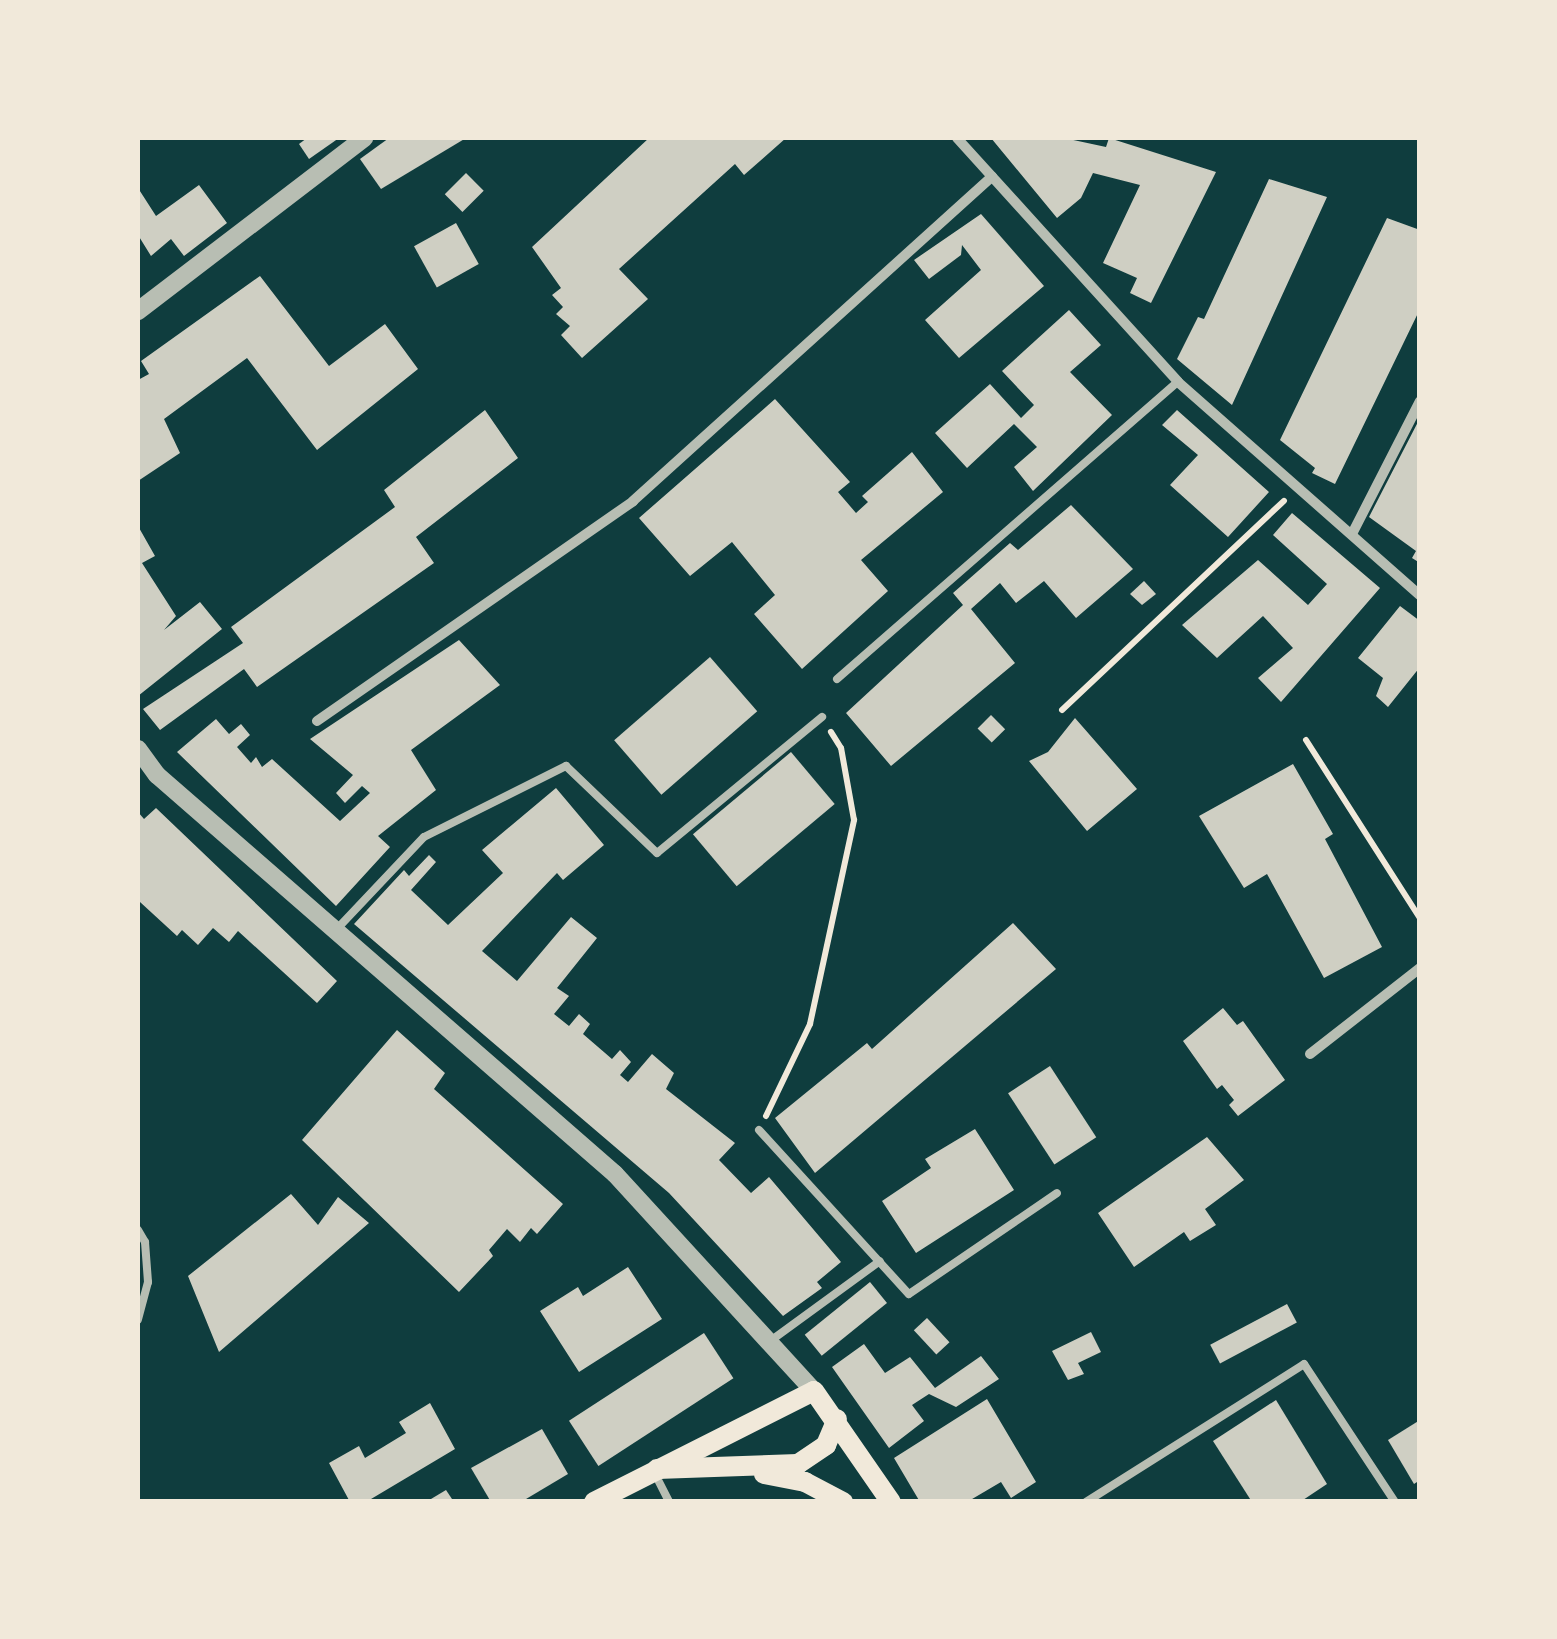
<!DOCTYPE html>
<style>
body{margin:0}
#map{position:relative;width:1557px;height:1639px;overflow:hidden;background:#0f3d3e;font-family:Lato,sans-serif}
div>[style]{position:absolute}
.building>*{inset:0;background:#cfcfc3;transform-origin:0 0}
.path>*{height:6px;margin:-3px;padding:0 3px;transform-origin:3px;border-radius:3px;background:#f1e9da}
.service>*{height:8px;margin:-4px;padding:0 4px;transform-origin:4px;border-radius:4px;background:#b8beb3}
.minor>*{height:10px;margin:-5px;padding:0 5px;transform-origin:5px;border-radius:5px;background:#b8beb3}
.tertiary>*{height:18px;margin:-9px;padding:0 9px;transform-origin:9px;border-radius:9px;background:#b8beb3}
.secondary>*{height:20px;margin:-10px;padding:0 10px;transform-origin:10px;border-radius:10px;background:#f1e9da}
span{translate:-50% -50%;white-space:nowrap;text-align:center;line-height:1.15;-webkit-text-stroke:8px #f1e9da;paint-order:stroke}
.frame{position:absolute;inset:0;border:140px solid #f1e9da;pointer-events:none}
</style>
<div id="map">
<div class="building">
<div style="clip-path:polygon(307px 138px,339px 138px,309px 159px,299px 144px)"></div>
<div style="clip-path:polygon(389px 138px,466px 138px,381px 189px,360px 159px)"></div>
<div style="clip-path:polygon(649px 138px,786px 138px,744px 175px,735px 164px,619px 269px,648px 299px,582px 358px,561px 335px,570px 326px,556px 314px,563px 307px,552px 295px,561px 288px,532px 247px)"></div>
<div style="clip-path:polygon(991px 138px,1064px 138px,1106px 147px,1109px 138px,1216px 172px,1151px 303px,1130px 293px,1137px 278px,1103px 263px,1140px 185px,1093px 173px,1081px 198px,1057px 218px)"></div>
<div style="left:466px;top:173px;width:25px;height:30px;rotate:45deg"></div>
<div style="clip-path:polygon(1269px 179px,1327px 197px,1232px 405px,1177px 359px,1198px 317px,1204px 319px)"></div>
<div style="clip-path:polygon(199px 185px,227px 223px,184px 256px,171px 239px,151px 256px,138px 235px,138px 188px,156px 216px)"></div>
<div style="clip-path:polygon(981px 214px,1044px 286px,959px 358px,925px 320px,981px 270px,962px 245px,961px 255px,929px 279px,914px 260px)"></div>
<div style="clip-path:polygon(1387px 218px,1420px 230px,1420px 309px,1335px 484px,1312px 473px,1315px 468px,1280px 440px)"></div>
<div style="left:456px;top:223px;width:47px;height:48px;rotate:61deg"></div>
<div style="clip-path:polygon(260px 276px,329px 366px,385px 324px,418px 369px,317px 450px,247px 358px,164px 419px,180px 453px,138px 481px,138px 380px,149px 374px,141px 361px)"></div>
<div style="clip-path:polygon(1069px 310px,1101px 345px,1070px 372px,1112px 415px,1033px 491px,1014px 467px,1037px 447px,1014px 424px,967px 468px,935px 433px,990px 384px,1021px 418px,1034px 405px,1002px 371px)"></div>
<div style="clip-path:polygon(775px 399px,850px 482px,838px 492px,856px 513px,868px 502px,862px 496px,912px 452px,943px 492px,861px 560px,888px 591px,802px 669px,754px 614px,775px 595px,732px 542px,690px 576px,639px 518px)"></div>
<div style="clip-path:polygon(485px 410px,518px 458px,416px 537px,434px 563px,257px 687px,244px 669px,160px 730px,143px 709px,243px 643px,231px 627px,395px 507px,384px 490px)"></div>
<div style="clip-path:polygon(1177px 410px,1269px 492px,1228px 537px,1170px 485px,1198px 455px,1162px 425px)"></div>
<div style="clip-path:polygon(1420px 418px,1420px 563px,1412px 558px,1416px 551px,1369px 517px)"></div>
<div style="clip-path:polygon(1071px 505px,1133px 569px,1076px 618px,1044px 581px,1016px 603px,1000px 583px,971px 609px,1015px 663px,891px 766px,846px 713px,963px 605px,953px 593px,1010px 543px,1018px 550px)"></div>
<div style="clip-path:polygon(1292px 513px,1380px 588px,1281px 702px,1258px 678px,1293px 648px,1263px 616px,1217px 658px,1182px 625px,1258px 560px,1308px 605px,1327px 584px,1273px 535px)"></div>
<div style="clip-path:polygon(138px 526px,155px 556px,142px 563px,176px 616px,164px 630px,200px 602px,222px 629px,138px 696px)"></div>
<div style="clip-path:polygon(1144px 581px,1156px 594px,1142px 605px,1130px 594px)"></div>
<div style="clip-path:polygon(1400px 606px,1420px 621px,1420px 667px,1388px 707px,1376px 696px,1383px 678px,1358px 658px)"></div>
<div style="clip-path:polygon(459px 640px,500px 685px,411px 750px,436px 790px,378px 836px,390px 847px,336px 906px,177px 752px,216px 719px,229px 734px,241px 724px,250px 735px,237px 747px,251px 763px,256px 757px,262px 767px,272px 759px,340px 821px,370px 793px,362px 786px,345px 803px,336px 793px,353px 775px,310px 739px)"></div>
<div style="left:710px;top:657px;width:72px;height:127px;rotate:49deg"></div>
<div style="left:991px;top:715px;width:20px;height:19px;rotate:45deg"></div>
<div style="clip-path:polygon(1075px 718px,1137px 789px,1087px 831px,1029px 761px,1048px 752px)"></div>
<div style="left:791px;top:752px;width:68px;height:128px;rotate:50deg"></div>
<div style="clip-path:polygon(1293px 764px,1333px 834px,1325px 839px,1382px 947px,1324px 978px,1267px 874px,1244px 888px,1199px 816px)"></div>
<div style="clip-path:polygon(556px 788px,604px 845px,563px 880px,557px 873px,482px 951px,517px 981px,571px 917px,597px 938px,557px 988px,569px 996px,554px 1014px,569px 1026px,579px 1014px,590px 1024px,583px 1034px,612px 1059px,620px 1050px,631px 1062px,620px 1075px,628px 1082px,652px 1054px,674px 1073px,666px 1089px,735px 1143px,719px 1160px,751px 1193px,769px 1177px,841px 1262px,817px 1282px,822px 1288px,783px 1316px,669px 1193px,354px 924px,404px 870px,409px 876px,429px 855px,436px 862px,411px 890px,448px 925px,503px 873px,482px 850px)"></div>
<div style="clip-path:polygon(156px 808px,337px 981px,317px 1003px,238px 931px,229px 942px,213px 928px,198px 945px,182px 930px,177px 936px,140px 902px,138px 812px,144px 819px)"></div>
<div style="clip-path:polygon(1013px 923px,1056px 969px,815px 1173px,775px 1118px,867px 1043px,872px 1049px)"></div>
<div style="clip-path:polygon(1223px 1008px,1237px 1025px,1243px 1021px,1285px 1080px,1238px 1116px,1229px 1105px,1234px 1100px,1222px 1085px,1217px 1089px,1183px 1041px)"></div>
<div style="clip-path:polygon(397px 1030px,445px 1073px,434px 1089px,563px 1204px,537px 1234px,531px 1228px,520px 1242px,507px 1229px,489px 1250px,493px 1256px,459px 1292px,302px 1140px)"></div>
<div style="left:1050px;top:1066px;width:85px;height:50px;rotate:57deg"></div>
<div style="clip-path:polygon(975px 1129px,1014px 1190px,916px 1253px,882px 1201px,931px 1168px,925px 1159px)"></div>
<div style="clip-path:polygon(1207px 1137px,1244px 1180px,1205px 1209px,1216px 1225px,1190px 1241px,1184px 1232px,1134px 1267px,1098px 1213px)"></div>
<div style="clip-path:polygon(291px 1194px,318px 1225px,338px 1197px,369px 1223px,219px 1352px,188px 1276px)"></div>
<div style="clip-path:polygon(628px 1267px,662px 1319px,579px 1372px,540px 1311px,578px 1287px,583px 1296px)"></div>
<div style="left:870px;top:1282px;width:27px;height:84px;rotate:51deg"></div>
<div style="left:1287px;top:1304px;width:21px;height:87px;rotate:62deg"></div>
<div style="left:927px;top:1318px;width:33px;height:18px;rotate:47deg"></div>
<div style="clip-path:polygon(1091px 1332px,1101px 1352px,1078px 1363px,1084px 1374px,1068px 1380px,1052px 1351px)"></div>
<div style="left:704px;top:1333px;width:54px;height:161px;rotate:57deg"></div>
<div style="clip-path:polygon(864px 1344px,885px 1373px,910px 1357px,935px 1388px,981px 1356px,999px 1379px,956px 1407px,929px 1394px,912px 1405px,924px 1421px,889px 1448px,832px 1367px)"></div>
<div style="clip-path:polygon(987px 1399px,1036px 1482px,1011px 1498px,1001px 1482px,967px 1502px,920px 1502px,894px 1458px)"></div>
<div style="clip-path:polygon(1276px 1400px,1327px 1484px,1300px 1502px,1252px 1502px,1213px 1441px)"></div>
<div style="clip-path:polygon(430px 1403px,455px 1449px,366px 1502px,350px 1502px,329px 1463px,359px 1446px,365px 1458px,406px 1433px,399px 1422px)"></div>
<div style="clip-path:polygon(1420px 1420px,1420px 1480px,1414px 1484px,1388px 1440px)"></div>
<div style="clip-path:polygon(542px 1429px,568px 1474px,521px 1502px,491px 1502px,471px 1468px)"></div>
<div style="clip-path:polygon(446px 1490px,454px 1502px,426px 1502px)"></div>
</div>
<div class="path">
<div style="left:1062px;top:710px;width:305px;rotate:-43.3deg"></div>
<div style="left:1306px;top:740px;width:211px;rotate:57.4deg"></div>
<div style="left:766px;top:1116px;width:102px;rotate:-64.4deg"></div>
<div style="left:810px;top:1024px;width:209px;rotate:-77.8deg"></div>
<div style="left:854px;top:820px;width:73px;rotate:-100.2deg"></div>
<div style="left:841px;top:748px;width:19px;rotate:-122deg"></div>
</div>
<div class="service">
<div style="left:837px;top:679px;width:452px;rotate:-41.1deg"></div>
<div style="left:335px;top:931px;width:129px;rotate:-46.6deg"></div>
<div style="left:424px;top:837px;width:159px;rotate:-26.6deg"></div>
<div style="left:566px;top:766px;width:126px;rotate:43.7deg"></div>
<div style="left:657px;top:853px;width:214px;rotate:-39.5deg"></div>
<div style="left:759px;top:1130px;width:222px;rotate:47.6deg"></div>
<div style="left:909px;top:1294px;width:179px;rotate:-34.3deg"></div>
<div style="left:138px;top:1230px;width:14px;rotate:60deg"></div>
<div style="left:145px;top:1242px;width:40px;rotate:85.7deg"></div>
<div style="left:148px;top:1282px;width:39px;rotate:105deg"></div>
<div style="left:773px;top:1339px;width:132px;rotate:-36.1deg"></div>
<div style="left:655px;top:1474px;width:31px;rotate:63deg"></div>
<div style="left:1086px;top:1502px;width:258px;rotate:-32.3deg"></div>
<div style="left:1304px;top:1364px;width:165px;rotate:56.6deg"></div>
</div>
<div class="minor">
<div style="left:957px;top:138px;width:329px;rotate:47.8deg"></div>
<div style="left:1178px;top:382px;width:322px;rotate:41.4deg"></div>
<div style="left:1352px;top:534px;width:149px;rotate:-62.9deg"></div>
<div style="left:317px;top:721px;width:385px;rotate:-34.8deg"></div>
<div style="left:633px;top:501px;width:484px;rotate:-42.1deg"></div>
<div style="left:1310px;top:1054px;width:140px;rotate:-38deg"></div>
</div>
<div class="tertiary">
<div style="left:138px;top:311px;width:285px;rotate:-37.4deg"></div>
<div style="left:138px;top:749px;width:32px;rotate:54deg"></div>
<div style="left:157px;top:775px;width:607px;rotate:41.06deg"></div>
<div style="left:615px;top:1174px;width:294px;rotate:47.5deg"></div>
</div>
<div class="secondary">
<div style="left:657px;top:1469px;width:141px;rotate:-2deg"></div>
<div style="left:798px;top:1464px;width:34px;rotate:-34deg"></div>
<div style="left:826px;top:1445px;width:28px;rotate:-67deg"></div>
<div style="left:764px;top:1474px;width:42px;rotate:11deg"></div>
<div style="left:805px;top:1482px;width:43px;rotate:27.8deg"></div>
<div style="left:594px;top:1502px;width:246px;rotate:-26.8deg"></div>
<div style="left:814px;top:1391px;width:135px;rotate:55.3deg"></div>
</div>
<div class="frame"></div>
</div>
